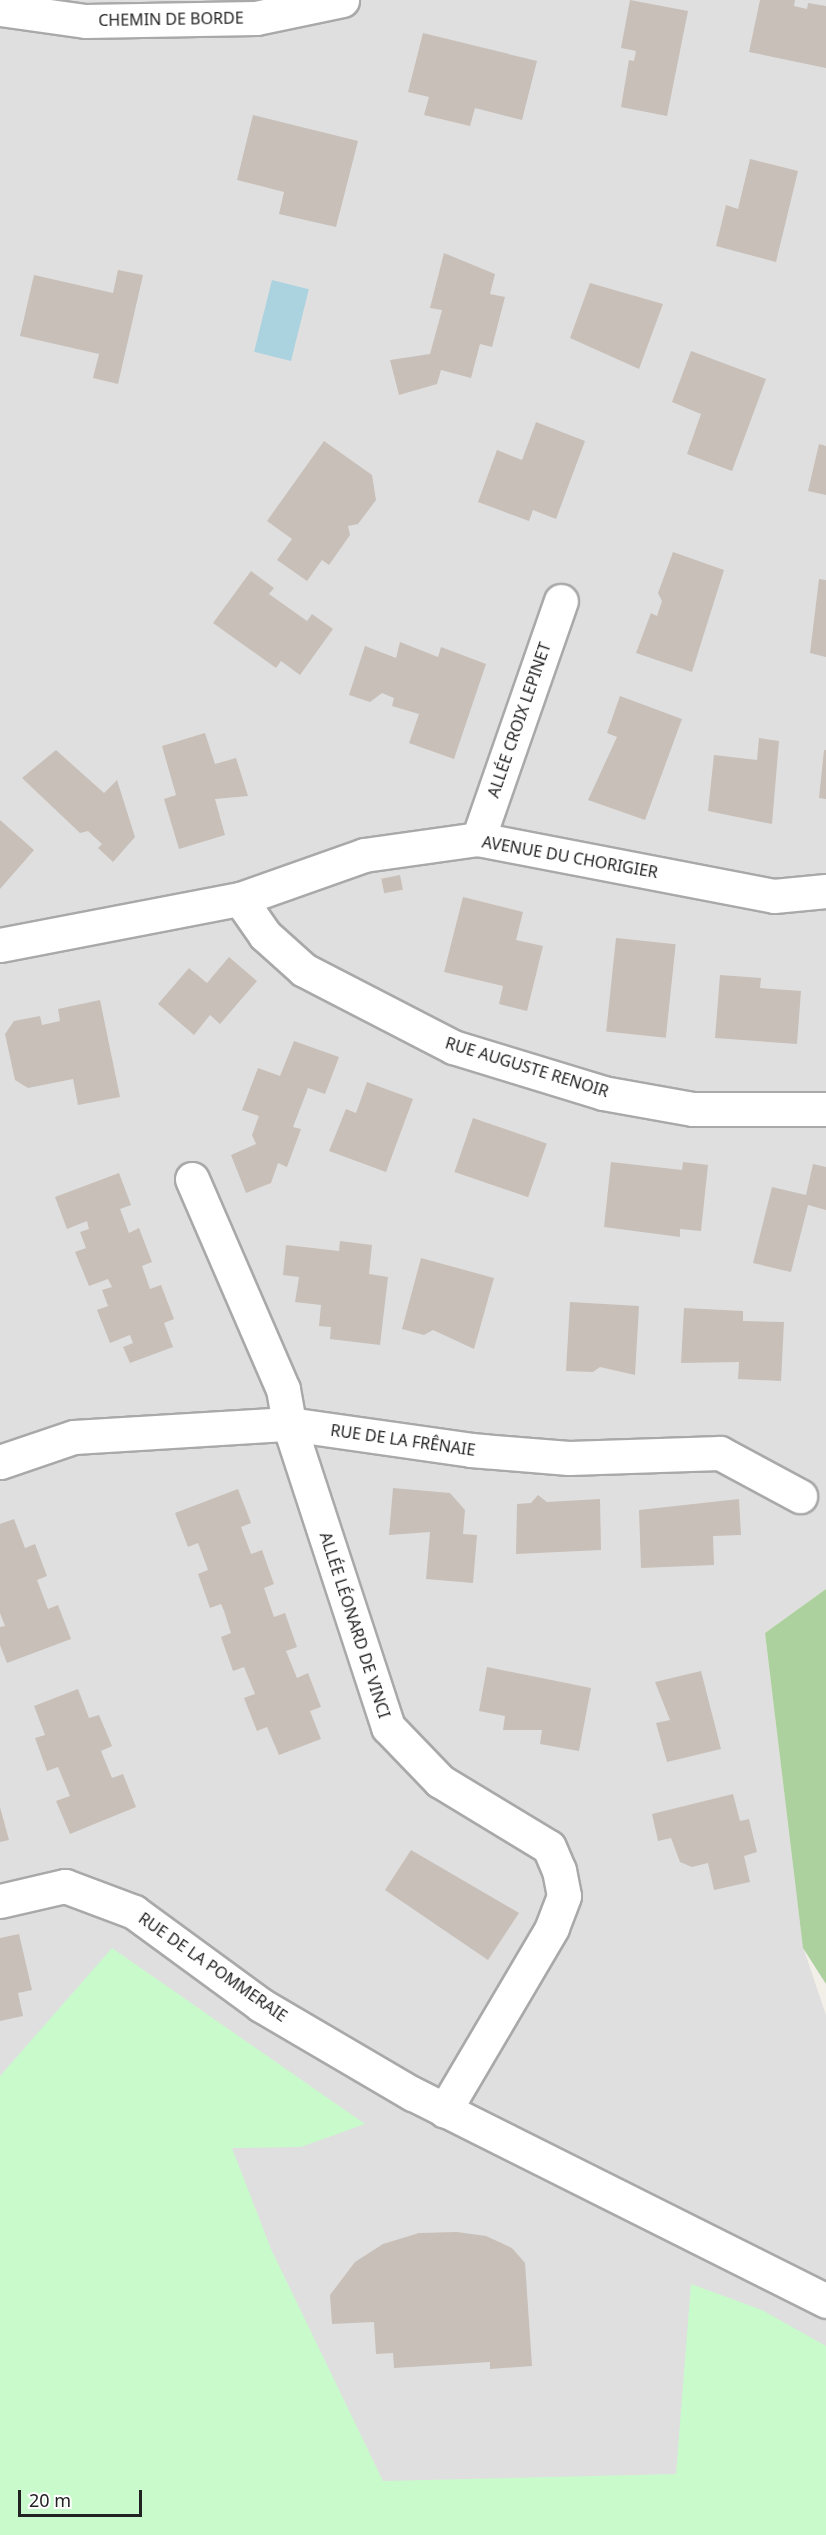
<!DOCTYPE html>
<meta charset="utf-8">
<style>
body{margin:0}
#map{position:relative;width:826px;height:2535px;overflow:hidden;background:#f2efe9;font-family:"Noto Sans",sans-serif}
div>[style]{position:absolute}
.residential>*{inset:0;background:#e0dfdf}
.forest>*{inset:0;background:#add19e}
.park>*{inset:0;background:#c8facc}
.water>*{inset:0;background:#aad3df;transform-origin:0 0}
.building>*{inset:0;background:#c7bfb8;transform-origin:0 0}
.roads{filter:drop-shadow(2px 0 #a9a9a9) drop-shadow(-2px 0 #a9a9a9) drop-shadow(0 2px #a9a9a9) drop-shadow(0 -2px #a9a9a9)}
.minor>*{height:33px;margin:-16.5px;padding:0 16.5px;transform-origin:16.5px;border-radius:16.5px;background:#fff}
span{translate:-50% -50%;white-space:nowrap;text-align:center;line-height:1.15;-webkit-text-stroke:5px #fff;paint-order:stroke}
.street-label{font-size:16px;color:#222}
.scale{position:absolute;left:18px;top:2490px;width:124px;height:27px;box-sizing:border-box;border:3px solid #222;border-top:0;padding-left:8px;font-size:18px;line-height:21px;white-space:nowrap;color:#222;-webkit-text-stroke:4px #fff;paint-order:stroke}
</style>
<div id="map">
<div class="residential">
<div style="clip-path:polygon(0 0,826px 0,826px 1589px,765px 1633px,803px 1947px,826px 2015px,826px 2535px,0 2535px)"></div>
</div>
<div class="forest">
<div style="clip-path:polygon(826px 1589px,826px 1984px,803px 1948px,765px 1633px)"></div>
</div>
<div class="park">
<div style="clip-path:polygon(112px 1948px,365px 2124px,301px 2147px,232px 2148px,271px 2249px,383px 2481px,676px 2474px,691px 2284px,762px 2310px,826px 2346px,826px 2535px,0 2535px,0 2076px)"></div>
</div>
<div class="water">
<div style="left:272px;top:280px;width:38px;height:74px;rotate:14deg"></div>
</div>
<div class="building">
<div style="clip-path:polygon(630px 0,688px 11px,667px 116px,621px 107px,629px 60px,634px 61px,636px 51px,621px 48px)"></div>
<div style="clip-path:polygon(760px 0,795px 0,794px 6px,807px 9px,808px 3px,826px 6px,826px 68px,749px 52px)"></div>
<div style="clip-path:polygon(423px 33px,537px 61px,522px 120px,475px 108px,470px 126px,424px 115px,429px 97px,408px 92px)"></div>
<div style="clip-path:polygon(253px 115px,358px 141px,336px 227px,279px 214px,284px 192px,237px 180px)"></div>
<div style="clip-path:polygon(750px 159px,798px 171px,776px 262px,716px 246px,726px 205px,738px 209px)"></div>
<div style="clip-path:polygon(444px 253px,495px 274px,490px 294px,505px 297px,492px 347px,480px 344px,471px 378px,441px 370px,437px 384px,399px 395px,390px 360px,430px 354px,442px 310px,430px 308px)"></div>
<div style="clip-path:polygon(118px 270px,143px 275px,118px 384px,93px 378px,99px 354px,20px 336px,34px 275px,113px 293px)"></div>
<div style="clip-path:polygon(590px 283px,663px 304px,639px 369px,570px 338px)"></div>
<div style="clip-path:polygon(691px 351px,766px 379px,732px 471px,687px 454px,701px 414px,672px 402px)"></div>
<div style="clip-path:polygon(536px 422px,585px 441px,556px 519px,533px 510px,529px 521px,478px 502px,497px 450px,522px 460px)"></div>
<div style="clip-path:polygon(324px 441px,372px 475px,376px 500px,358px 524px,348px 526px,350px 535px,329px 565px,322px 560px,307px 581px,277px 560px,292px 539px,267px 521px)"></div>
<div style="clip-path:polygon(819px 444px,826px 446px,826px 495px,808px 491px)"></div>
<div style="clip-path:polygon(673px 552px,724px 570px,692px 672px,636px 653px,651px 613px,657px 616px,662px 601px,658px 593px)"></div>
<div style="clip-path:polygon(251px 571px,274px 588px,269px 594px,307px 621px,312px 614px,333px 629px,300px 675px,281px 661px,276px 668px,213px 623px)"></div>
<div style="clip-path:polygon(819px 579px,826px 580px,826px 657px,810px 653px)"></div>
<div style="clip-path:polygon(400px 642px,438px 657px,441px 647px,486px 664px,454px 759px,409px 743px,419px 714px,392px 706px,394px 698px,382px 693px,370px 702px,349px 695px,365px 646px,396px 658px)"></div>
<div style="clip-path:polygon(620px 696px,682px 719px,645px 820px,588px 800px,617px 737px,607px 733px)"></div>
<div style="clip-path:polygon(205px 733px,215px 764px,236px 758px,248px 796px,215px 799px,225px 835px,179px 849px,164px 799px,176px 795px,162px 746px)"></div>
<div style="clip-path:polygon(759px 738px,779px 741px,772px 824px,708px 811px,714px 755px,757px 760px)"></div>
<div style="clip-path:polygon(56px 750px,104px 793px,117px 780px,135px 837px,113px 862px,98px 848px,102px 844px,88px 831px,80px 833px,22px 778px)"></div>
<div style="clip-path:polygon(824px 750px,826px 750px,826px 799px,819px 798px)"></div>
<div style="clip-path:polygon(0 820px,34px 850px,0 889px)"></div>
<div style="left:400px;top:875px;width:15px;height:19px;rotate:79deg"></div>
<div style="clip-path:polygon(463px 897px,523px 912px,516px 940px,543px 946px,527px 1011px,499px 1004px,503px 986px,444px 972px)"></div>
<div style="left:616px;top:938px;width:60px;height:94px;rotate:6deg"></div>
<div style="clip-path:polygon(229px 957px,257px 981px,220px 1024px,210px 1015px,194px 1035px,158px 1004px,189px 968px,207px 983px)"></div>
<div style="clip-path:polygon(720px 975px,761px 978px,760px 988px,801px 991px,797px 1044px,715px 1038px)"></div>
<div style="clip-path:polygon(100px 1000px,120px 1097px,78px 1105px,73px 1079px,28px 1088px,15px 1080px,5px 1034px,14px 1021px,40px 1016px,42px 1025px,60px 1021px,58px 1009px)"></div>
<div style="clip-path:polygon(294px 1041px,339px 1057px,325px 1094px,308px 1088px,293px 1127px,301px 1129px,287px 1167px,278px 1163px,271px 1183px,246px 1193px,231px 1155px,256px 1144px,252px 1135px,259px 1116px,242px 1110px,258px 1068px,280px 1076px)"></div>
<div style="clip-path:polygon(367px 1082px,413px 1099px,386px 1172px,329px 1151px,346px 1109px,356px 1113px)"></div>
<div style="left:473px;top:1118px;width:78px;height:57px;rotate:19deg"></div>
<div style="clip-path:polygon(611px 1162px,682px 1170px,683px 1162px,708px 1165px,701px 1231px,680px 1229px,680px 1237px,604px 1227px)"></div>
<div style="clip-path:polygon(813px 1164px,826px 1167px,826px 1210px,808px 1205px,791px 1272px,753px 1263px,772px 1187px,806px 1195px)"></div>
<div style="clip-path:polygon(119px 1173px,131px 1205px,120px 1209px,129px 1233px,139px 1228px,152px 1262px,142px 1266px,150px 1289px,161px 1285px,174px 1319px,164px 1323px,173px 1347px,130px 1363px,123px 1347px,133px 1343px,130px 1335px,110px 1343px,97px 1310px,108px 1306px,102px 1290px,112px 1287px,108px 1279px,89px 1286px,75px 1252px,86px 1248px,80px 1232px,89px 1229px,87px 1221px,67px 1229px,55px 1197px)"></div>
<div style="clip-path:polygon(340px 1241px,372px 1245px,369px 1274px,388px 1277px,380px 1345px,330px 1339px,331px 1327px,319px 1326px,321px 1305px,295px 1302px,299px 1277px,283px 1275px,286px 1245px,339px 1251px)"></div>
<div style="clip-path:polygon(421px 1258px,494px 1278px,474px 1349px,433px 1330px,424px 1335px,402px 1329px)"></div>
<div style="clip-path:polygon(570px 1302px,639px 1306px,635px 1375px,600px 1367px,593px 1372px,566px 1371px)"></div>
<div style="clip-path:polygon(684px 1308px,743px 1311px,743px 1321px,784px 1322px,781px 1381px,738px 1379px,739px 1362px,681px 1363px)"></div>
<div style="clip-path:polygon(393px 1488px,450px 1493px,465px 1510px,463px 1534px,477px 1535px,473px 1583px,426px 1579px,430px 1532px,389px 1535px)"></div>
<div style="clip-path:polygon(238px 1489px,251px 1523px,241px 1527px,251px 1554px,262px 1550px,274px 1584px,264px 1588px,274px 1617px,285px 1613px,297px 1647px,286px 1651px,297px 1678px,308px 1673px,321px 1707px,310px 1711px,321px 1739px,279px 1755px,267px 1727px,257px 1731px,244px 1698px,255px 1694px,244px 1667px,233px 1671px,221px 1637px,231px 1633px,224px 1611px,221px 1604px,210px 1608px,198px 1574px,208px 1570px,198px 1543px,188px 1547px,175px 1513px)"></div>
<div style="clip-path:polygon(538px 1495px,547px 1502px,600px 1499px,601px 1550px,516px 1554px,517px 1504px,531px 1503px)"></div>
<div style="clip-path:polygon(739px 1499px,741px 1535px,713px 1536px,714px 1565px,641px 1568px,639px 1510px)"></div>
<div style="clip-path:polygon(14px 1519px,25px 1548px,35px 1544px,47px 1576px,37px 1580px,48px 1609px,58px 1605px,71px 1639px,7px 1663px,0 1645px,0 1627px,5px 1626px,0 1613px,0 1524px)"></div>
<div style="clip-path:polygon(487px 1667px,591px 1688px,579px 1751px,540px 1744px,542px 1730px,503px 1730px,505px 1716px,479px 1711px)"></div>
<div style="clip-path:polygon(701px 1671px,721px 1749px,667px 1762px,656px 1723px,670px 1720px,655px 1682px)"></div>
<div style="clip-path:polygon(78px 1689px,89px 1718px,99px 1715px,112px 1746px,101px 1751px,112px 1778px,123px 1774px,136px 1807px,70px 1834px,56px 1801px,70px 1796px,58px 1767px,47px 1771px,35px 1738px,45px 1735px,34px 1706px)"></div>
<div style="clip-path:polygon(733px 1794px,740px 1821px,749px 1819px,757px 1852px,744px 1856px,750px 1882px,714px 1890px,708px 1863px,692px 1867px,680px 1862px,671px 1838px,658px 1841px,652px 1814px)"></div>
<div style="clip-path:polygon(0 1807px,9px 1840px,0 1842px)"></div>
<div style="clip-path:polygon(411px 1850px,519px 1913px,488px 1960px,385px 1890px)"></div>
<div style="clip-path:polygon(19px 1934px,32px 1990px,18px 1993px,23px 2016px,0 2021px,0 1938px)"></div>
<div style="clip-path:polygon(457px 2232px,486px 2236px,512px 2248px,525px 2263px,532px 2366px,490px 2369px,490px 2362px,394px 2368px,393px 2353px,376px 2354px,374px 2322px,332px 2324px,330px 2295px,355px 2262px,383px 2244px,419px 2233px)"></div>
</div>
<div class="roads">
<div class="minor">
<div style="left:0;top:9px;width:86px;rotate:8deg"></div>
<div style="left:85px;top:21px;width:171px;rotate:-1deg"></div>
<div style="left:256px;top:18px;width:88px;rotate:-11.8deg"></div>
<div style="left:478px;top:839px;width:252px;rotate:-70.8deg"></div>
<div style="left:240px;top:899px;width:44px;rotate:55.2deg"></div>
<div style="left:265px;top:935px;width:52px;rotate:41.9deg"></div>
<div style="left:304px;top:970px;width:168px;rotate:27.3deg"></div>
<div style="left:453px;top:1047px;width:157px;rotate:17deg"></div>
<div style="left:603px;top:1093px;width:91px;rotate:10.1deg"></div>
<div style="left:693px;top:1109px;width:133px"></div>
<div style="left:0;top:945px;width:244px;rotate:-10.9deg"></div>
<div style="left:240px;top:899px;width:132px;rotate:-19.5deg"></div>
<div style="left:364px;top:855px;width:115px;rotate:-8deg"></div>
<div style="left:478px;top:839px;width:301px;rotate:10.9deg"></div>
<div style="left:774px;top:896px;width:52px;rotate:-5.5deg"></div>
<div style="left:192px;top:1179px;width:229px;rotate:66.6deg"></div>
<div style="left:283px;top:1389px;width:36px;rotate:80deg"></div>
<div style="left:289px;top:1424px;width:319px;rotate:71.9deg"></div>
<div style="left:388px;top:1727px;width:75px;rotate:46.1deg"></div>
<div style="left:440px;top:1781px;width:127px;rotate:31.2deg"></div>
<div style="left:549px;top:1847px;width:25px;rotate:67deg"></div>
<div style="left:559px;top:1870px;width:26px;rotate:79deg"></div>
<div style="left:564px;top:1896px;width:34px;rotate:111deg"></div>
<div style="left:552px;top:1928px;width:212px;rotate:120.5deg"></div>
<div style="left:0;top:1462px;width:78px;rotate:-18.7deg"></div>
<div style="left:74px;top:1437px;width:215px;rotate:-3.5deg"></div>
<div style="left:289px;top:1424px;width:184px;rotate:8.1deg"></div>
<div style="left:471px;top:1450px;width:98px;rotate:4.7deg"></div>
<div style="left:569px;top:1458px;width:151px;rotate:-1.9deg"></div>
<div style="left:720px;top:1453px;width:91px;rotate:28.3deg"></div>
<div style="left:0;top:1901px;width:67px;rotate:-13deg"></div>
<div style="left:65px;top:1886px;width:74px;rotate:20.6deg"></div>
<div style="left:134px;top:1912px;width:157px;rotate:36.2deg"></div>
<div style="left:261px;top:2005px;width:176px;rotate:30.4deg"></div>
<div style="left:413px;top:2094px;width:462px;rotate:26.6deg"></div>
</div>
</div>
<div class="street-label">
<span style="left:171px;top:19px;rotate:-1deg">CHEMIN DE BORDE</span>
<span style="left:519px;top:720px;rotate:-71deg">ALLÉE CROIX LEPINET</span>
<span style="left:570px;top:857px;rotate:10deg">AVENUE DU CHORIGIER</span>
<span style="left:527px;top:1067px;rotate:17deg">RUE AUGUSTE RENOIR</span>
<span style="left:403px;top:1440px;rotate:8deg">RUE DE LA FRÊNAIE</span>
<span style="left:355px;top:1625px;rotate:72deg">ALLÉE LÉONARD DE VINCI</span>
<span style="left:213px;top:1967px;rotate:35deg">RUE DE LA POMMERAIE</span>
</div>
<div class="scale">20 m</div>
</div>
